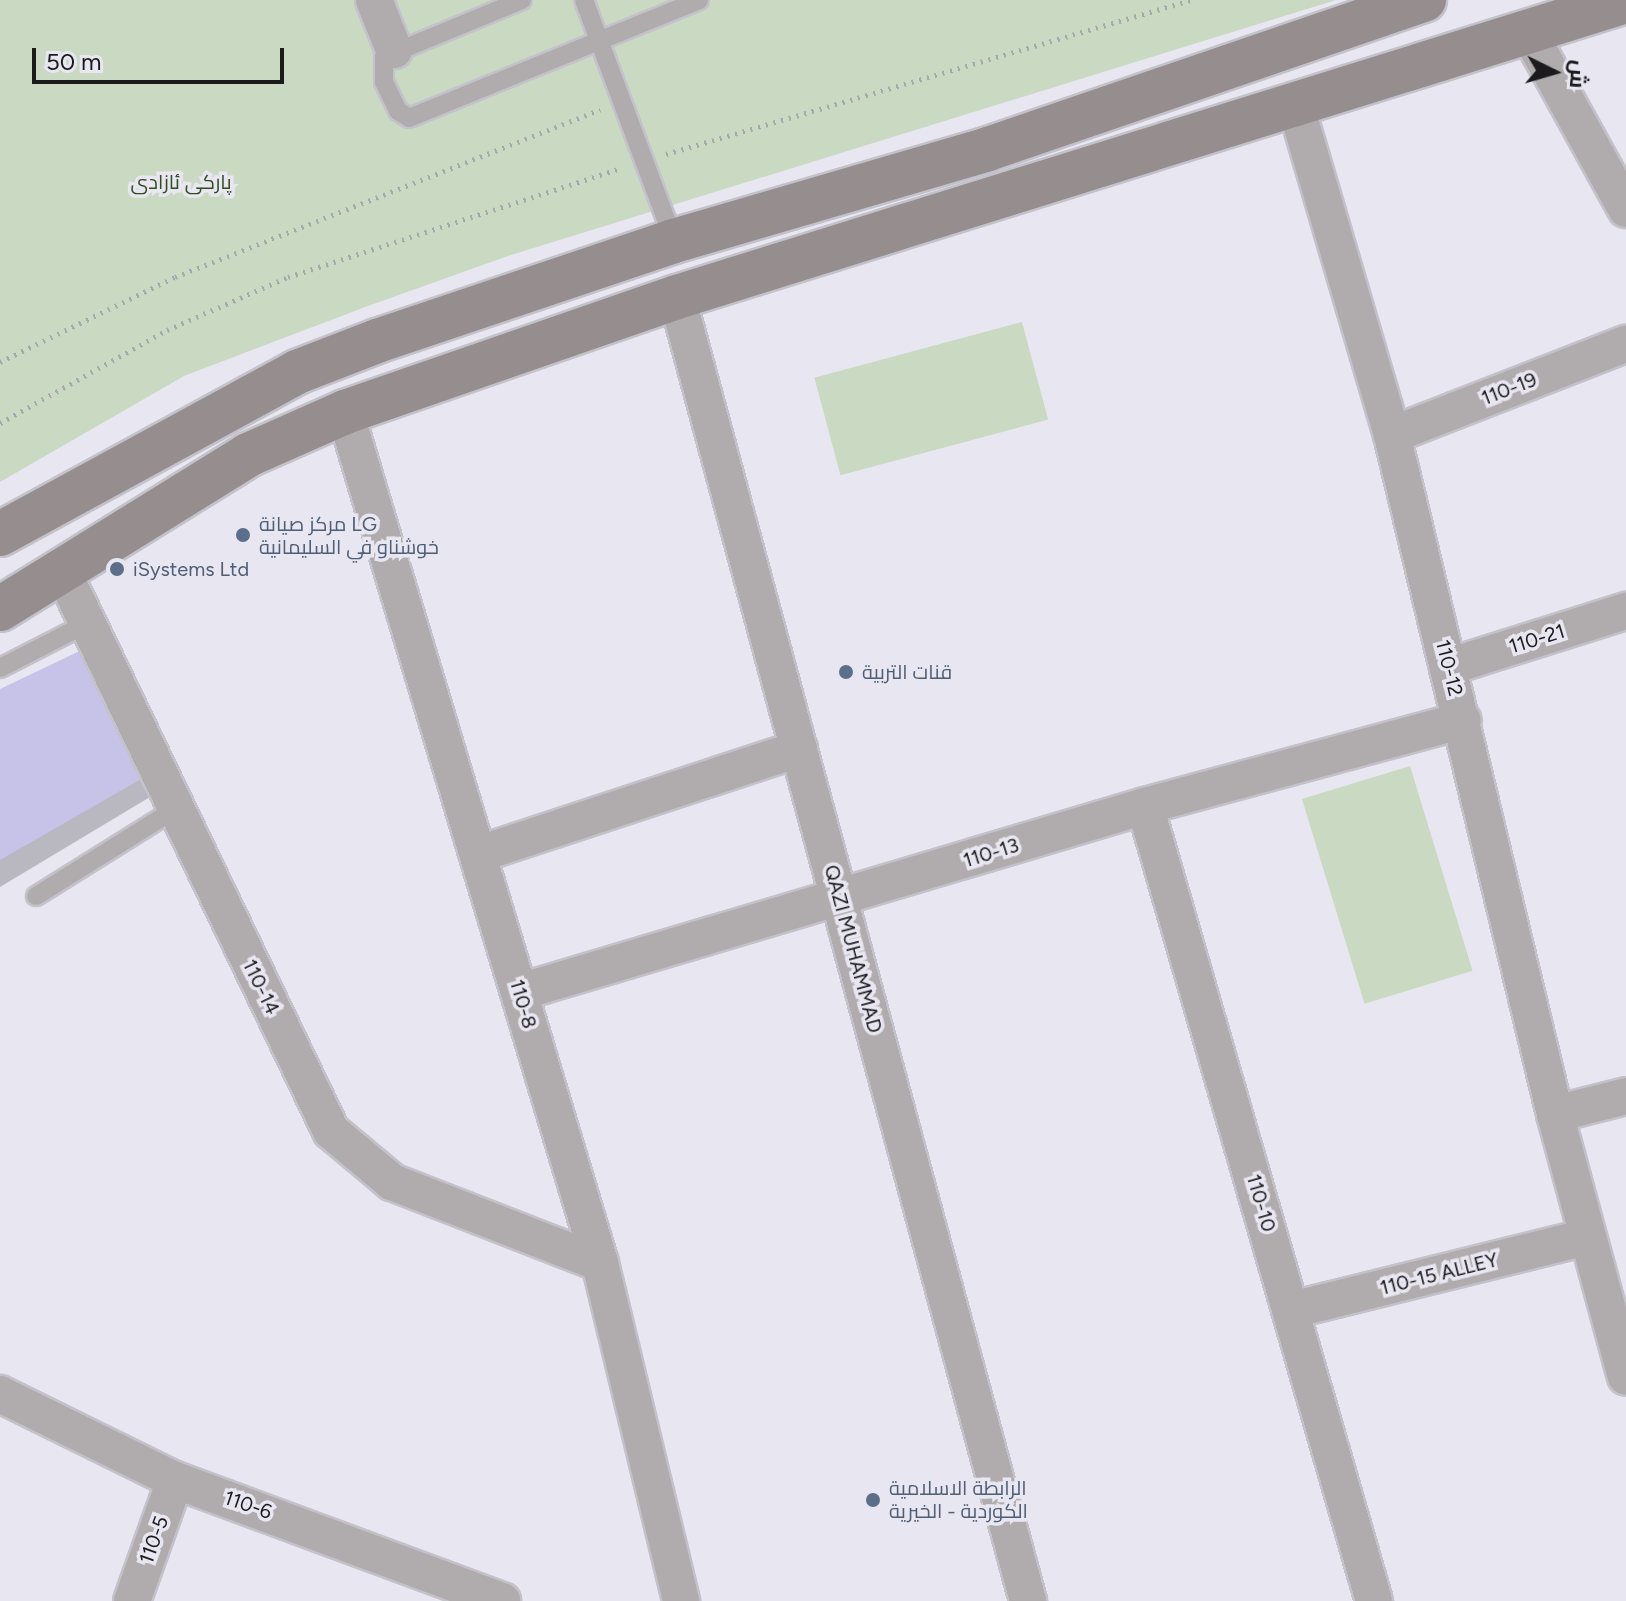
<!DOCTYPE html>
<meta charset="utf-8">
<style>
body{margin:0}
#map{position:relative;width:1626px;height:1601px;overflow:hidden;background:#e8e7f1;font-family:Figtree,Cairo,sans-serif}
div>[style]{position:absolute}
.green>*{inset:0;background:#cad9c2;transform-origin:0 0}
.shadow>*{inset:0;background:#0003}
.building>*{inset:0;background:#c7c3e8}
.path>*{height:5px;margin-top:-2.5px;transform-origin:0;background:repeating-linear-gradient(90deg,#a7a7af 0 2px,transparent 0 8px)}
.roads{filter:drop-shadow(2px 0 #c3c2cb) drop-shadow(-2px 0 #c3c2cb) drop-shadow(0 2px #c3c2cb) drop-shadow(0 -2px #c3c2cb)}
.service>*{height:18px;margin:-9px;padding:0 9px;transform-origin:9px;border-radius:9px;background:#b0abac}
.minor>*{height:36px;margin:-18px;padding:0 18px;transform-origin:18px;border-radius:18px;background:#b0abac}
.secondary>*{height:44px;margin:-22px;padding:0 22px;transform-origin:22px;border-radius:22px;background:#958d8e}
.dots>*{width:22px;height:22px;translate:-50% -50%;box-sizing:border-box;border:4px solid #e8e7f1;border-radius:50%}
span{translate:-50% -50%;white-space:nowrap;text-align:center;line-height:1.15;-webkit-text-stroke:7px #e8e7f1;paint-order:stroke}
.park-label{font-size:20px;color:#324d1d}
.street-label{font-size:20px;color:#1b1b1e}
.service-label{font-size:20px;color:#4e5e75}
.left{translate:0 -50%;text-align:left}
.north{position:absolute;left:1514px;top:32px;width:80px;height:80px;-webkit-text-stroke:6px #e8e7f1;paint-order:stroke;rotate:95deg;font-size:22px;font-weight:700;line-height:32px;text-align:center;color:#1b1b1e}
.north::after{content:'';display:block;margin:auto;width:28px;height:36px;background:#1b1b1e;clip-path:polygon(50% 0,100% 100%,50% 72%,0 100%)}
.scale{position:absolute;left:32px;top:48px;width:252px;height:36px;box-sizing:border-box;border:4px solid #1b1b1e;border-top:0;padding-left:10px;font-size:24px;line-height:28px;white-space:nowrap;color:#1b1b1e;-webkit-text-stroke:6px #e8e7f1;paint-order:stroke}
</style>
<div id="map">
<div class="green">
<div style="clip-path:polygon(0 0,1336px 0,511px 255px,368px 306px,184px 376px,0 482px)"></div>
<div style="left:1022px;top:322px;width:101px;height:215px;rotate:75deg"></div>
<div style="left:1410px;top:766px;width:214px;height:113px;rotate:73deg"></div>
</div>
<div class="shadow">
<div style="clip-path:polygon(88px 650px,160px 791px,0 887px,0 691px)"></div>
</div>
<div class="building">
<div style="clip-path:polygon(88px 647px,141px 779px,0 860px,0 689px)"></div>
</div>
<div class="path">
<div style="left:666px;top:154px;width:547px;rotate:-16.35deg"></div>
<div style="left:0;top:362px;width:195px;rotate:-25.9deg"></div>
<div style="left:175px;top:277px;width:457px;rotate:-21.5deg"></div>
<div style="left:0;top:423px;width:191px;rotate:-29.1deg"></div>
<div style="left:167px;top:330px;width:132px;rotate:-23.7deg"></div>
<div style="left:288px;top:277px;width:351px;rotate:-18.1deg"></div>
</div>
<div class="roads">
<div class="service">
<div style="left:522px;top:0;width:149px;rotate:157.6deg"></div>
<div style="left:384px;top:57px;width:25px;rotate:90deg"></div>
<div style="left:384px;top:82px;width:32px;rotate:64deg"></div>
<div style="left:398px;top:111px;width:13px;rotate:32deg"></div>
<div style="left:409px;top:118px;width:313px;rotate:-22.1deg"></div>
<div style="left:584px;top:0;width:257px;rotate:69.5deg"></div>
<div style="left:0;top:668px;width:99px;rotate:-27.1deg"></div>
<div style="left:36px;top:896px;width:164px;rotate:-32deg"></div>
</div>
<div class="minor">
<div style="left:374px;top:0;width:54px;rotate:68.2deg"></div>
<div style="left:1529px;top:33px;width:201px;rotate:61.1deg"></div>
<div style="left:1295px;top:103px;width:346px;rotate:73.7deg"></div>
<div style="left:1392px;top:435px;width:698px;rotate:76.5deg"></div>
<div style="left:1555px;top:1114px;width:272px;rotate:74.9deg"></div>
<div style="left:677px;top:297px;width:1350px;rotate:74.93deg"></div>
<div style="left:345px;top:412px;width:888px;rotate:73.32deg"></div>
<div style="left:600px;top:1263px;width:348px;rotate:76.5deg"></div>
<div style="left:1392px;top:435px;width:251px;rotate:-21.3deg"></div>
<div style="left:62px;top:570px;width:622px;rotate:64.38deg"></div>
<div style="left:331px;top:1131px;width:80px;rotate:39.9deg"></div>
<div style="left:392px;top:1182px;width:223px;rotate:21.3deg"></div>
<div style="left:1448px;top:667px;width:187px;rotate:-17.5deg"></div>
<div style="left:1145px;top:806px;width:827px;rotate:73.93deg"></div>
<div style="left:479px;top:854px;width:337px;rotate:-18.2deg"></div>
<div style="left:520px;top:992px;width:652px;rotate:-16.57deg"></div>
<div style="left:1145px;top:806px;width:329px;rotate:-15.1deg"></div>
<div style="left:1555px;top:1114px;width:73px;rotate:-14.2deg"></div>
<div style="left:1292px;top:1310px;width:303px;rotate:-13.9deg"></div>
<div style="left:0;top:1394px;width:195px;rotate:26.2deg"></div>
<div style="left:175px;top:1480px;width:349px;rotate:20.3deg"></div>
<div style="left:132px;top:1601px;width:128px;rotate:-70.4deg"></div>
</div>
<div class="secondary">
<div style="left:0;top:534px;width:338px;rotate:-28.6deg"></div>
<div style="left:297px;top:372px;width:86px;rotate:-21.2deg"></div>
<div style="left:377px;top:341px;width:313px;rotate:-18.6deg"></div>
<div style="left:674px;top:241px;width:327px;rotate:-16.3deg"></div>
<div style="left:988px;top:149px;width:461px;rotate:-18.9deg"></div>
<div style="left:0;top:609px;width:292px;rotate:-31.8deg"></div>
<div style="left:248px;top:455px;width:106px;rotate:-23.9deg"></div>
<div style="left:345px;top:412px;width:351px;rotate:-19.1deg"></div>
<div style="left:677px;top:297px;width:994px;rotate:-17.32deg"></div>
</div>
</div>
<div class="dots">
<div style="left:243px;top:535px;background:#5c6f8a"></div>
<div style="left:117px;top:569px;background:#5c6f8a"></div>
<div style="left:846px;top:672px;background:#5c6f8a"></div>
<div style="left:873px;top:1500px;background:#5c6f8a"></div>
</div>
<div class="park-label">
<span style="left:181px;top:182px">پارکی ئازادی</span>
</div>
<div class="street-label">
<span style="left:1509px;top:389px;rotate:-21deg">110-19</span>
<span style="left:1537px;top:639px;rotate:-17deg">110-21</span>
<span style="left:1449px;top:668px;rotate:76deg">110-12</span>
<span style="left:991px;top:853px;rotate:-17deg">110-13</span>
<span style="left:853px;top:949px;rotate:75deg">QAZI MUHAMMAD</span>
<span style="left:261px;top:987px;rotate:64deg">110-14</span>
<span style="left:523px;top:1004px;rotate:74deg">110-8</span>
<span style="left:1261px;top:1203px;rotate:74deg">110-10</span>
<span style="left:1439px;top:1274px;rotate:-14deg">110-15 ALLEY</span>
<span style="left:248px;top:1505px;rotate:19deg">110-6</span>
<span style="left:154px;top:1540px;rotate:-70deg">110-5</span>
</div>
<div class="service-label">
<span class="left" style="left:259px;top:536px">مركز صيانة LG<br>خوشناو في السليمانية</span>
<span class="left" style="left:133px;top:569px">iSystems Ltd</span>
<span class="left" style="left:862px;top:672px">قنات التربیة</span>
<span class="left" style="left:889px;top:1500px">الرابطة الاسلامية<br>الكوردية - الخيرية</span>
</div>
<div class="north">ش</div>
<div class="scale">50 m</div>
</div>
